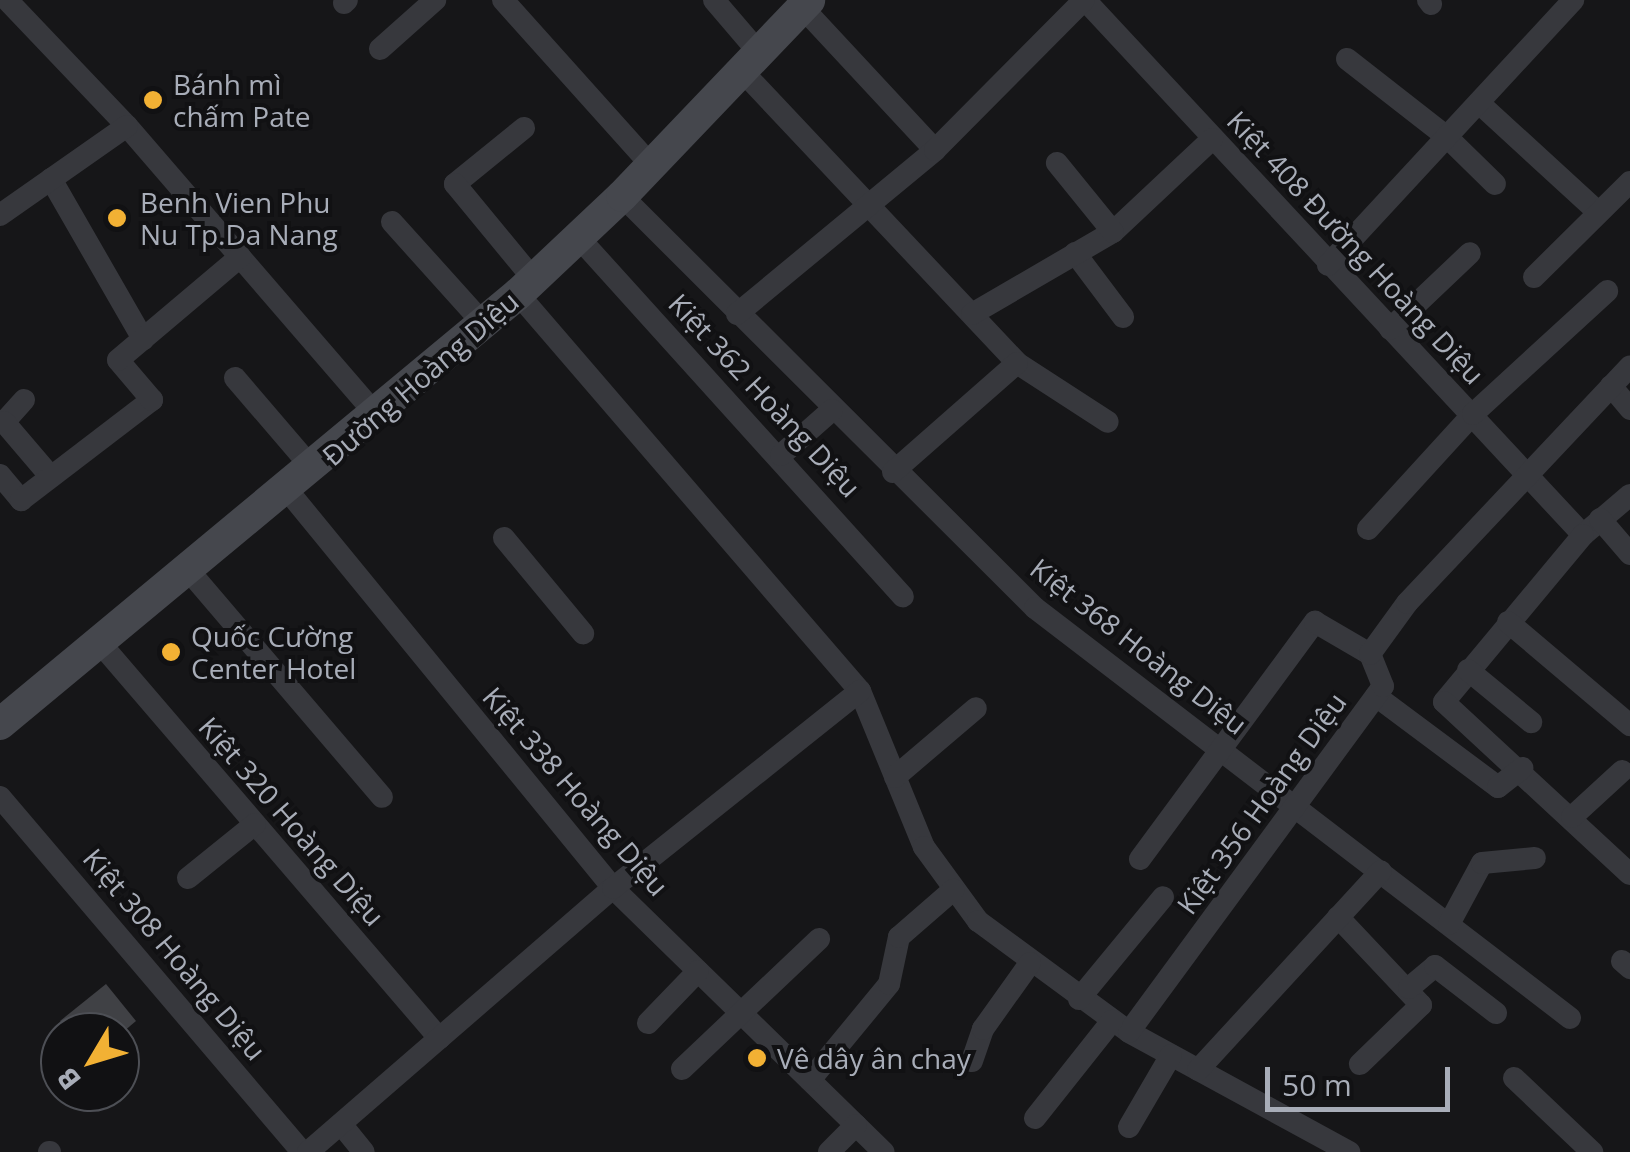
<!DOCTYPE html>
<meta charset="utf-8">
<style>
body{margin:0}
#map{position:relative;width:1630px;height:1152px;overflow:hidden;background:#161618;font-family:"Open Sans",sans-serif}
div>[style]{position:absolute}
.building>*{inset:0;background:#404145}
.street>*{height:22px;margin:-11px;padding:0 11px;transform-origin:11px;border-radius:11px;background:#37383d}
.secondary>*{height:32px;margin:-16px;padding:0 16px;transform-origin:16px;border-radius:16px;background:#45474d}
.dots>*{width:28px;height:28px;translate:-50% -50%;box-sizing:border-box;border:5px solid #111113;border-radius:50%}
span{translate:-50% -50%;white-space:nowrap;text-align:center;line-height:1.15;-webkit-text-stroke:8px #111113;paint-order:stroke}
.poi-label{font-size:28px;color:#a8adb8}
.left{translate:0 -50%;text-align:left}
.street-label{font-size:28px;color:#a8adb8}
.north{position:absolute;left:40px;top:1012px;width:100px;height:100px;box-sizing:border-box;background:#111113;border:2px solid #4d4f55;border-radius:50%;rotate:232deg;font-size:28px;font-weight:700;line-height:40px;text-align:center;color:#a8adb8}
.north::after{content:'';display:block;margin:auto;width:35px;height:45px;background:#f2b134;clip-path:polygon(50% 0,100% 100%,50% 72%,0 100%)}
.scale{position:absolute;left:1265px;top:1067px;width:185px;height:45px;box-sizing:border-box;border:5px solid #a8adb8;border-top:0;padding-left:12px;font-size:30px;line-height:35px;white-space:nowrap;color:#a8adb8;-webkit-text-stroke:8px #111113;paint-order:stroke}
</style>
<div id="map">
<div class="building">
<div style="clip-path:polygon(106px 984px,136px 1021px,123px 1032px,68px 1032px,60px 1021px)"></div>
</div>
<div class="street">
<div style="left:7px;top:0;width:174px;rotate:46.4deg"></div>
<div style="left:127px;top:126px;width:381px;rotate:49.2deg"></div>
<div style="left:503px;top:0;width:223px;rotate:48.1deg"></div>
<div style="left:714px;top:0;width:72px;rotate:49.5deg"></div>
<div style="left:1085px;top:0;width:731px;rotate:47.05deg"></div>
<div style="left:1428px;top:0;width:5px;rotate:53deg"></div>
<div style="left:344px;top:3px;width:4px;rotate:-45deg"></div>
<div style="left:802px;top:7px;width:195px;rotate:47.1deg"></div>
<div style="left:380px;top:49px;width:74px;rotate:-41.7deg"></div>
<div style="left:1347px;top:59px;width:127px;rotate:38deg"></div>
<div style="left:1447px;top:137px;width:67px;rotate:44.4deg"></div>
<div style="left:744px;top:73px;width:398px;rotate:46.7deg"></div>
<div style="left:1017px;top:363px;width:108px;rotate:33deg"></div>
<div style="left:1479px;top:103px;width:160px;rotate:42.5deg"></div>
<div style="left:524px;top:128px;width:89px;rotate:140.9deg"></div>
<div style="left:455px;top:184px;width:124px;rotate:50.5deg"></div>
<div style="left:51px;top:179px;width:185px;rotate:60.1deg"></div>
<div style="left:622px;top:196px;width:583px;rotate:44.93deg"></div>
<div style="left:1035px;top:608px;width:674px;rotate:37.46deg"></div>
<div style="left:0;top:215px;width:155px;rotate:-35deg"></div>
<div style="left:392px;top:222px;width:136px;rotate:48deg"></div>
<div style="left:1113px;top:232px;width:136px;rotate:-43.2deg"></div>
<div style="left:579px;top:238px;width:483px;rotate:47.9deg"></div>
<div style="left:1075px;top:253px;width:80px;rotate:53.1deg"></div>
<div style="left:1328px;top:265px;width:361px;rotate:-47.2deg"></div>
<div style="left:1534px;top:277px;width:135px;rotate:-44.7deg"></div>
<div style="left:518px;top:294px;width:524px;rotate:49.26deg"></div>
<div style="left:860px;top:691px;width:169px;rotate:67.7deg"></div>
<div style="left:924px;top:847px;width:92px;rotate:53.9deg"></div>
<div style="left:978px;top:921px;width:187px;rotate:36.3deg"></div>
<div style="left:1129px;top:1032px;width:251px;rotate:28.6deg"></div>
<div style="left:737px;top:314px;width:257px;rotate:-39.6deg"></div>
<div style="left:935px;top:150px;width:211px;rotate:-45.2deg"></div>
<div style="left:972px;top:314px;width:163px;rotate:-30.2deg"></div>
<div style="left:1113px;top:232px;width:89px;rotate:-129.1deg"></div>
<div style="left:1390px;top:329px;width:110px;rotate:-43.5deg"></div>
<div style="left:235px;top:378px;width:120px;rotate:49.4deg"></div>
<div style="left:1611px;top:386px;width:30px;rotate:50deg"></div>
<div style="left:24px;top:400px;width:30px;rotate:132deg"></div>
<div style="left:4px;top:422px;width:72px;rotate:49.5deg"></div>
<div style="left:781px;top:455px;width:68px;rotate:-41.4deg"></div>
<div style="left:893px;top:472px;width:165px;rotate:-41.3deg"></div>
<div style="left:0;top:475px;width:33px;rotate:50deg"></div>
<div style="left:21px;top:500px;width:165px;rotate:-37.4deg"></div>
<div style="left:152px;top:400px;width:52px;rotate:-130.4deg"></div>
<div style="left:118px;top:360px;width:160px;rotate:-40.2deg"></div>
<div style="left:288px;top:491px;width:513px;rotate:50.69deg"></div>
<div style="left:613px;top:888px;width:378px;rotate:44.3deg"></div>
<div style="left:1630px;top:495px;width:62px;rotate:139.6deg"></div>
<div style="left:1583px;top:535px;width:217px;rotate:129.8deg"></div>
<div style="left:1444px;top:702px;width:253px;rotate:42.8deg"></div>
<div style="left:1600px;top:519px;width:46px;rotate:49.4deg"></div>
<div style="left:1368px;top:529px;width:156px;rotate:-47.6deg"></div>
<div style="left:1473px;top:414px;width:182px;rotate:-42.5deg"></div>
<div style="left:504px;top:538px;width:124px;rotate:50.3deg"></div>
<div style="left:189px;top:571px;width:297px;rotate:49.5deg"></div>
<div style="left:1508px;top:622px;width:160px;rotate:40.2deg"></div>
<div style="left:100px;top:643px;width:521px;rotate:49.36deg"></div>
<div style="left:1468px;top:670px;width:82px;rotate:39.5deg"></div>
<div style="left:1376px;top:696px;width:152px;rotate:36.7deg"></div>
<div style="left:1498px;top:787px;width:31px;rotate:-38deg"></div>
<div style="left:895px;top:777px;width:106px;rotate:-40.4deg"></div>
<div style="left:0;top:797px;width:466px;rotate:49.6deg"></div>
<div style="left:1572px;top:817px;width:68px;rotate:-42.6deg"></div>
<div style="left:1140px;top:859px;width:295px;rotate:-53.6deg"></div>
<div style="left:1315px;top:622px;width:64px;rotate:30.2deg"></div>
<div style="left:188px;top:878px;width:86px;rotate:-38.9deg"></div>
<div style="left:1338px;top:917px;width:121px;rotate:46.7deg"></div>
<div style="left:1421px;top:1005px;width:85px;rotate:136deg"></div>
<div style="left:1449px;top:924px;width:69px;rotate:-61.6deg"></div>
<div style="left:1482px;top:863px;width:53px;rotate:-5.4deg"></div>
<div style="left:1622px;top:961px;width:11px;rotate:41deg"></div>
<div style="left:1409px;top:988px;width:34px;rotate:-40deg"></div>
<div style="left:1435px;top:966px;width:77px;rotate:37.6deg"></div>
<div style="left:1079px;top:999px;width:132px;rotate:-50.5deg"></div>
<div style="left:648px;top:1023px;width:72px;rotate:-46.1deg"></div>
<div style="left:1129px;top:1032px;width:429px;rotate:-53.7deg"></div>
<div style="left:1383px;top:686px;width:35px;rotate:-112deg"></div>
<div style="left:1370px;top:654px;width:63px;rotate:-54deg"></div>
<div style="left:1407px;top:603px;width:325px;rotate:-46.7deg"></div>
<div style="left:972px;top:1061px;width:34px;rotate:-71deg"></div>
<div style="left:983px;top:1029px;width:81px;rotate:-54.5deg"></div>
<div style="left:682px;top:1069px;width:189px;rotate:-43.5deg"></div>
<div style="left:1198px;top:1070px;width:270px;rotate:-47.4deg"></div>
<div style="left:1514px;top:1078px;width:108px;rotate:43.5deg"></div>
<div style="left:810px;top:1080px;width:124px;rotate:-50.5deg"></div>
<div style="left:889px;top:984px;width:48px;rotate:-78deg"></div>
<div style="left:899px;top:937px;width:72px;rotate:-41deg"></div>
<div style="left:1035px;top:1118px;width:124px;rotate:-51.6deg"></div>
<div style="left:341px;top:1124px;width:36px;rotate:51deg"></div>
<div style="left:1129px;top:1127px;width:83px;rotate:-59.7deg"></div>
<div style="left:49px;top:1152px;width:1px"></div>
<div style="left:308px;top:1152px;width:403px;rotate:-40.9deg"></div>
<div style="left:613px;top:888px;width:316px;rotate:-38.6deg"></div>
<div style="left:829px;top:1152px;width:38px;rotate:-45deg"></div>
</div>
<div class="secondary">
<div style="left:0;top:724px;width:673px;rotate:-39.7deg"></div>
<div style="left:518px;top:294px;width:143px;rotate:-43.3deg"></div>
<div style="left:622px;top:196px;width:271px;rotate:-46.3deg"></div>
</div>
<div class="dots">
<div style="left:153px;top:100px;background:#f2b134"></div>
<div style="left:117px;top:218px;background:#f2b134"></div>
<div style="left:171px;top:652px;background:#f2b134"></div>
<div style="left:757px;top:1058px;background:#f2b134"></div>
</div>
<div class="poi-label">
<span class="left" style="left:173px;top:100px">Bánh mì<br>chấm Pate</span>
<span class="left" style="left:140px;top:218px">Benh Vien Phu<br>Nu Tp.Da Nang</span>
<span class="left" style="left:191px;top:652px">Quốc Cường<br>Center Hotel</span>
<span class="left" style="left:777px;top:1058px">Vê dây ân chay</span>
</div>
<div class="street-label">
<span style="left:1356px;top:247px;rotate:47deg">Kiệt 408 Đường Hoàng Diệu</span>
<span style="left:420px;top:378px;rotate:-41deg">Đường Hoàng Diệu</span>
<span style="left:765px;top:395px;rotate:47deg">Kiệt 362 Hoàng Diệu</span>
<span style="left:1139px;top:646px;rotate:38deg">Kiệt 368 Hoàng Diệu</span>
<span style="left:576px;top:791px;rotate:49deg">Kiệt 338 Hoàng Diệu</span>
<span style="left:1261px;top:803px;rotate:-54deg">Kiệt 356 Hoàng Diệu</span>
<span style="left:292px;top:821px;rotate:49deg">Kiệt 320 Hoàng Diệu</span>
<span style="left:175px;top:954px;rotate:50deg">Kiệt 308 Hoàng Diệu</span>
</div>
<div class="north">B</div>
<div class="scale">50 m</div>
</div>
